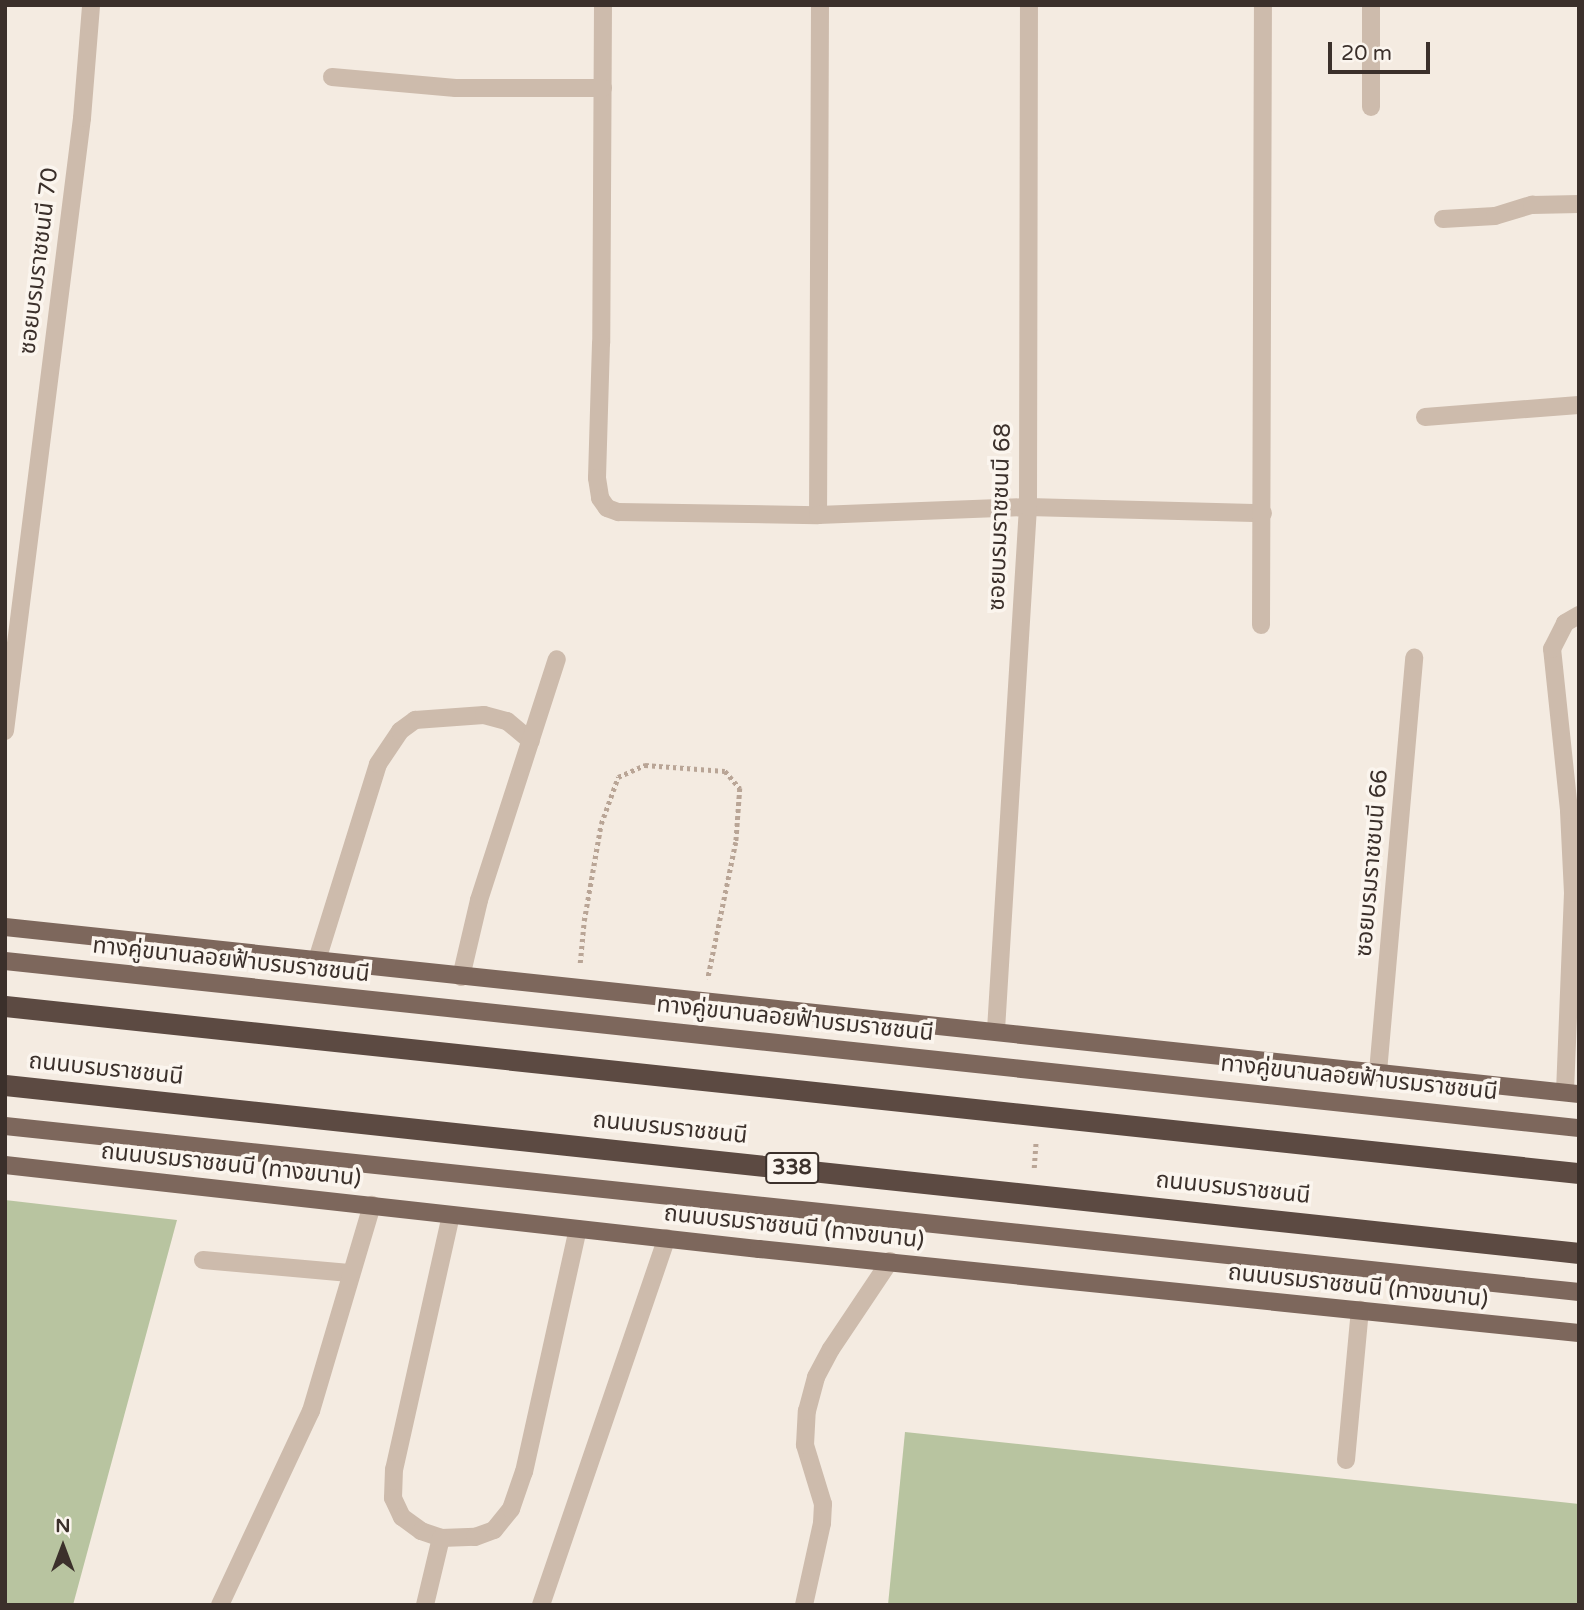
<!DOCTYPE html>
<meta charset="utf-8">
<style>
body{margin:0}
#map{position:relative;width:1584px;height:1610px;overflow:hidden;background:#f4ebe1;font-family:"Varela Round","Noto Sans Thai",sans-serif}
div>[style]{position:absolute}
.green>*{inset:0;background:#b8c4a0}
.path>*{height:4.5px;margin-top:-2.25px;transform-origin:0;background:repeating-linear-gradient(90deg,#b9a596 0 3.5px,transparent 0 7px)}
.minor>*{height:18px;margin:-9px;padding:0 9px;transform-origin:9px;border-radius:9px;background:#cdbbac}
.major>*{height:18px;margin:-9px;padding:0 9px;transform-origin:9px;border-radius:9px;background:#7d675c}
.highway>*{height:21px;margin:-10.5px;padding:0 10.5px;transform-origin:10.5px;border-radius:10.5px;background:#5c4a42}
span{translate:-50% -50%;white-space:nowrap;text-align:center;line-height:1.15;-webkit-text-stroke:7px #fbf5ee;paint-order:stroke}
.shield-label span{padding:2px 5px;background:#fbf5ee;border:2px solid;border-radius:5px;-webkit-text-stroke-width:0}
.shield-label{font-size:21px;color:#3b302b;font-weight:700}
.street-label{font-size:23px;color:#3b302b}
.frame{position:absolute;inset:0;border:7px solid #3b302b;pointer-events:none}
.north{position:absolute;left:28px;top:1512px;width:70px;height:70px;-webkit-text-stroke:5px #fbf5ee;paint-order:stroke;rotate:0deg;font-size:19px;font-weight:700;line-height:28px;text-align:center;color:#3b302b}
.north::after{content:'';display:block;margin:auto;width:24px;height:32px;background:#3b302b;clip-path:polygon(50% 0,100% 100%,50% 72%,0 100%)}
.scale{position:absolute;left:1328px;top:42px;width:102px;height:32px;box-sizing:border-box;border:4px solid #3b302b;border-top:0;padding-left:9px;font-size:21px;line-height:24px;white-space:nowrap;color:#3b302b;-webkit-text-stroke:5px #fbf5ee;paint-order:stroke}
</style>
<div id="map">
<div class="green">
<div style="clip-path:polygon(5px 1200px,177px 1220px,73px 1605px,5px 1605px)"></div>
<div style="clip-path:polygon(905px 1432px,1579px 1504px,1579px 1605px,888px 1605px)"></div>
</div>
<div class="path">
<div style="left:580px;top:963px;width:42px;rotate:-84.6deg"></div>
<div style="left:584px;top:921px;width:98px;rotate:-80.1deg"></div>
<div style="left:601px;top:824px;width:50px;rotate:-70.1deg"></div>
<div style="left:618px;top:777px;width:30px;rotate:-24deg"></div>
<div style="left:645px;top:765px;width:80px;rotate:4.3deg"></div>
<div style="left:725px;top:771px;width:23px;rotate:49deg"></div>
<div style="left:740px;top:788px;width:54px;rotate:94.2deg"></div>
<div style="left:736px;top:842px;width:140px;rotate:101.6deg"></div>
<div style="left:1034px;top:1168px;width:26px;rotate:-86deg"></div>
</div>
<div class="minor">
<div style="left:603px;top:5px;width:338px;rotate:90.3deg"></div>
<div style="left:601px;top:343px;width:135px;rotate:91.7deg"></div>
<div style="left:597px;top:478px;width:20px;rotate:81deg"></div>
<div style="left:600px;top:498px;width:12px;rotate:55deg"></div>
<div style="left:607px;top:508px;width:12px;rotate:20deg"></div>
<div style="left:618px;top:512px;width:200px;rotate:0.9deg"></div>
<div style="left:820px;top:5px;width:510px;rotate:90.22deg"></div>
<div style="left:818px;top:515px;width:210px;rotate:-2.2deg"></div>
<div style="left:1028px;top:507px;width:235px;rotate:1.5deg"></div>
<div style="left:1371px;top:5px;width:102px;rotate:90deg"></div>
<div style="left:332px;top:77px;width:124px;rotate:5.1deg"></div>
<div style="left:456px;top:88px;width:147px"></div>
<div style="left:1443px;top:219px;width:52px;rotate:-3.3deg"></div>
<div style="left:1495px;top:216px;width:39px;rotate:-17deg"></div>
<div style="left:1532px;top:205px;width:47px;rotate:-1.2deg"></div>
<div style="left:1425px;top:417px;width:154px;rotate:-4.5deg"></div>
<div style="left:1261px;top:625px;width:620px;rotate:-89.82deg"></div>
<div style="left:5px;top:731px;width:618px;rotate:-82.84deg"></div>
<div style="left:82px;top:118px;width:113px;rotate:-85.4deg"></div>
<div style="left:317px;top:960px;width:205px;rotate:-72.7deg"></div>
<div style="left:378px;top:764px;width:40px;rotate:-56deg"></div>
<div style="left:400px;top:731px;width:19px;rotate:-36deg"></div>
<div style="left:415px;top:720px;width:69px;rotate:-4.1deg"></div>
<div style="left:484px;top:715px;width:24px;rotate:15deg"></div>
<div style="left:507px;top:721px;width:31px;rotate:40deg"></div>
<div style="left:461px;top:977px;width:79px;rotate:-76.8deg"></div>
<div style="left:479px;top:900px;width:253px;rotate:-72.1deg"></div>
<div style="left:996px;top:1030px;width:524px;rotate:-86.5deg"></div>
<div style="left:1028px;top:507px;width:502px;rotate:-89.89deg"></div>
<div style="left:1378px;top:1072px;width:416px;rotate:-85deg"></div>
<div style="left:1565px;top:1092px;width:199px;rotate:-87.7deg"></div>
<div style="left:1573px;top:893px;width:83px;rotate:-92.8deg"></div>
<div style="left:1569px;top:810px;width:162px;rotate:-96deg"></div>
<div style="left:1552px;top:649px;width:29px;rotate:-63deg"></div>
<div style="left:1565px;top:623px;width:16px;rotate:-30deg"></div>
<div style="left:451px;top:1215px;width:260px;rotate:102.6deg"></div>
<div style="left:394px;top:1469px;width:29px;rotate:92deg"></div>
<div style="left:393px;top:1498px;width:21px;rotate:65deg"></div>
<div style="left:402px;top:1517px;width:24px;rotate:36deg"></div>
<div style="left:421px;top:1531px;width:21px;rotate:19deg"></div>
<div style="left:441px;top:1538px;width:34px;rotate:-2deg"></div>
<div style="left:475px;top:1537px;width:20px;rotate:-20deg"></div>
<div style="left:494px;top:1530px;width:27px;rotate:-51deg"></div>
<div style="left:511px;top:1509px;width:39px;rotate:-71deg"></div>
<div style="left:524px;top:1472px;width:249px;rotate:-77.5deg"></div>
<div style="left:203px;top:1260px;width:147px;rotate:5.1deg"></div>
<div style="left:1346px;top:1460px;width:151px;rotate:-84.7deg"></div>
<div style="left:220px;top:1605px;width:214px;rotate:-64.9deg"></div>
<div style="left:311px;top:1411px;width:215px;rotate:-73.5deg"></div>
<div style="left:425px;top:1605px;width:69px;rotate:-76.6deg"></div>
<div style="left:541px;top:1605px;width:388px;rotate:-71.1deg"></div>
<div style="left:804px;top:1605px;width:84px;rotate:-77.6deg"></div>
<div style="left:822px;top:1523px;width:19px;rotate:-87deg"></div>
<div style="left:823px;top:1504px;width:62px;rotate:-107deg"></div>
<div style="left:805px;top:1445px;width:34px;rotate:-87deg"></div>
<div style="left:807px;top:1411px;width:35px;rotate:-75deg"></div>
<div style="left:816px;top:1377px;width:32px;rotate:-62deg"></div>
<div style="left:831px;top:1349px;width:106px;rotate:-56.2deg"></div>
</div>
<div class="major">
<div style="left:5px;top:927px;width:1583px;rotate:6.06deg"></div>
<div style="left:5px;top:961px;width:1583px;rotate:6.06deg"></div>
<div style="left:5px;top:1126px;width:1583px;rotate:6.02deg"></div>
<div style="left:5px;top:1165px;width:759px;rotate:6.36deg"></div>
<div style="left:759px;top:1249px;width:824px;rotate:5.85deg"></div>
</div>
<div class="highway">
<div style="left:5px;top:1006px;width:1583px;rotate:6.06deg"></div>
<div style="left:5px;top:1085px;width:1583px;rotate:6.09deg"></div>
</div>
<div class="shield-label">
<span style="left:792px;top:1168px">338</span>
</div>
<div class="street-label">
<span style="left:39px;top:261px;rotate:-83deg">ซอยบรมราชชนนี 70</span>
<span style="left:1000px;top:517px;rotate:-88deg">ซอยบรมราชชนนี 68</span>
<span style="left:1372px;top:863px;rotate:-85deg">ซอยบรมราชชนนี 66</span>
<span style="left:231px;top:960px;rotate:6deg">ทางคู่ขนานลอยฟ้าบรมราชชนนี</span>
<span style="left:795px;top:1019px;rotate:6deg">ทางคู่ขนานลอยฟ้าบรมราชชนนี</span>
<span style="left:106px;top:1069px;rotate:6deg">ถนนบรมราชชนนี</span>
<span style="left:1359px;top:1078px;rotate:6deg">ทางคู่ขนานลอยฟ้าบรมราชชนนี</span>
<span style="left:670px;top:1128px;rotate:6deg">ถนนบรมราชชนนี</span>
<span style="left:231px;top:1165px;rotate:6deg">ถนนบรมราชชนนี (ทางขนาน)</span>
<span style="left:1233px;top:1188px;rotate:6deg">ถนนบรมราชชนนี</span>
<span style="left:794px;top:1227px;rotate:6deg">ถนนบรมราชชนนี (ทางขนาน)</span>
<span style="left:1358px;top:1286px;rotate:6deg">ถนนบรมราชชนนี (ทางขนาน)</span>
</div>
<div class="frame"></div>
<div class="north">N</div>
<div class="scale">20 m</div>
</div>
